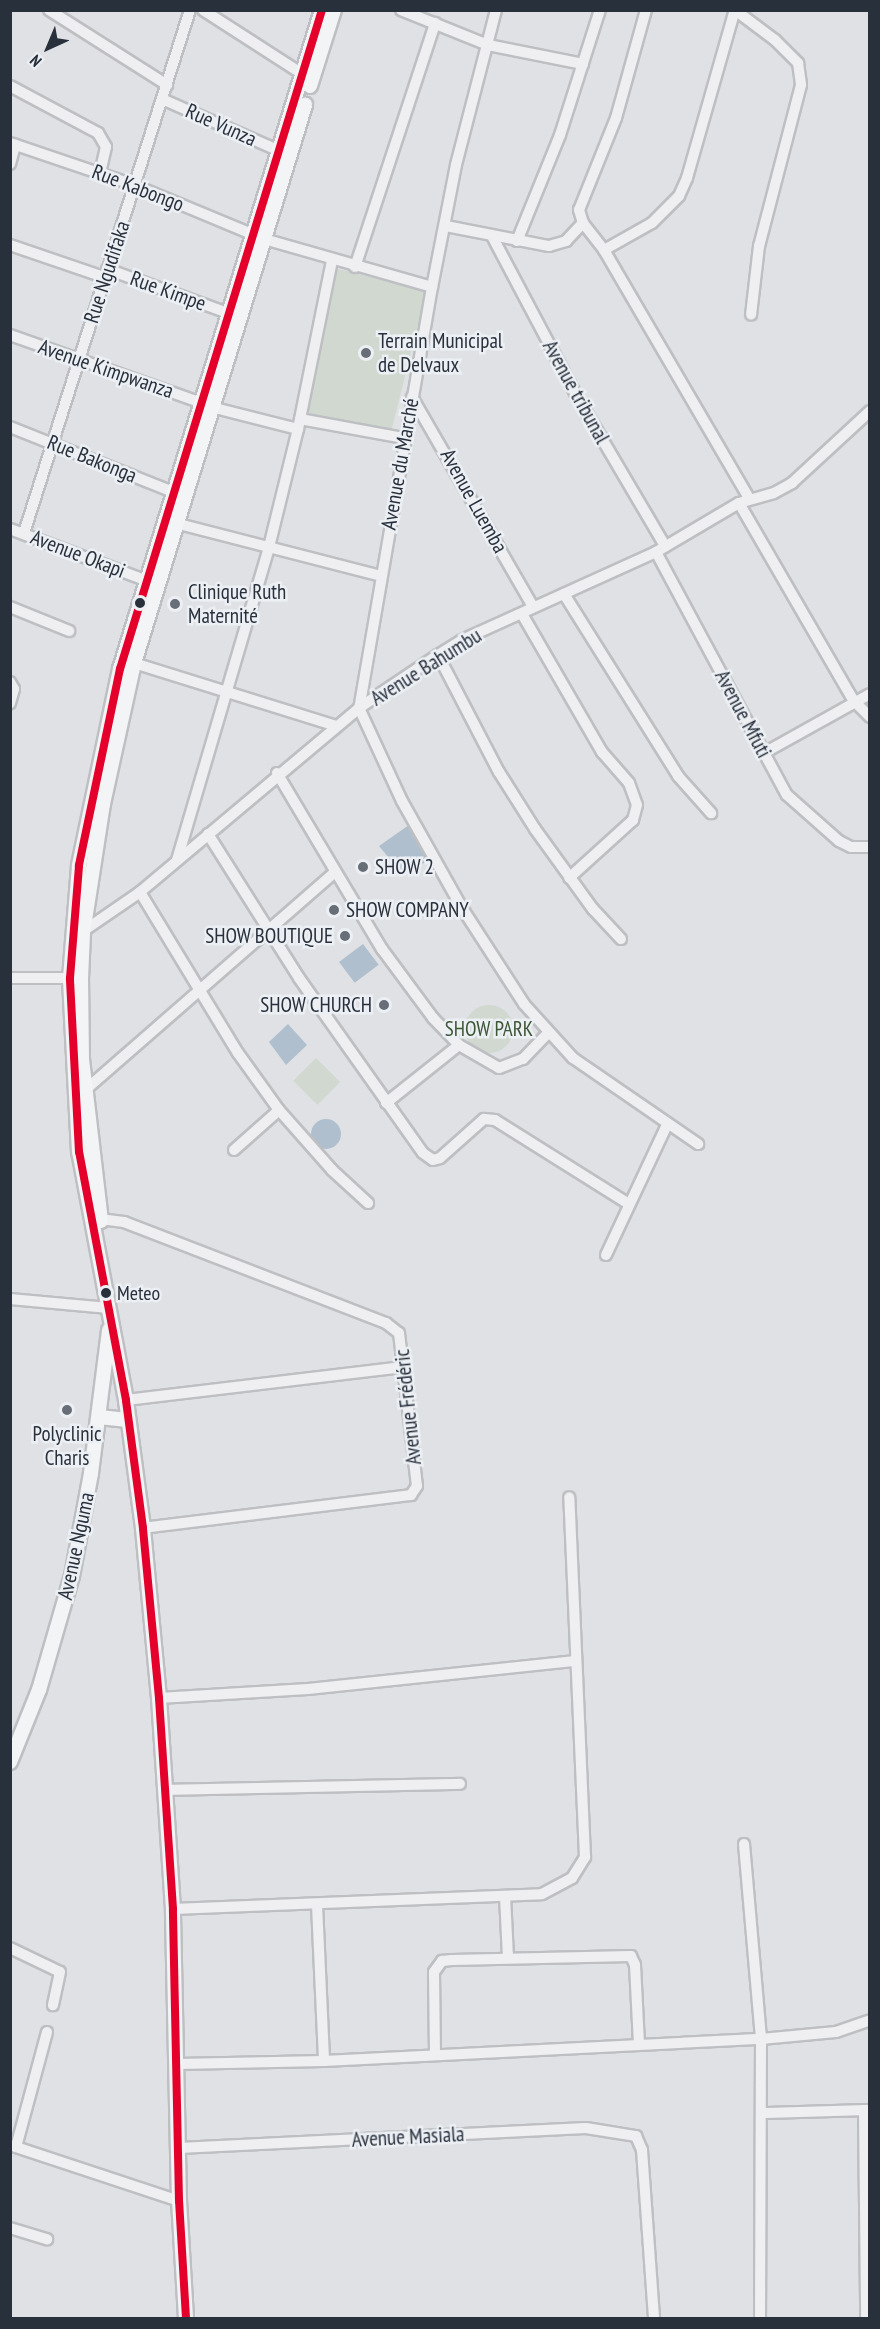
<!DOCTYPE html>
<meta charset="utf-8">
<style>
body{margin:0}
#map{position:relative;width:880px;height:2329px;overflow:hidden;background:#dfe1e4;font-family:"PT Sans Narrow",sans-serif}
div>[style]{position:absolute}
.green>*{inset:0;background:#d0d8d0;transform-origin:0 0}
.round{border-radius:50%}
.water>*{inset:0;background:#afbfce;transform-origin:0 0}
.roads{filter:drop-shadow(2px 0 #bdbfc2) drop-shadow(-2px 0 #bdbfc2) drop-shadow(0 2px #bdbfc2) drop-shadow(0 -2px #bdbfc2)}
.minor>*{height:10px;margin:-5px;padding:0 5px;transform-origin:5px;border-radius:5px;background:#efeff1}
.major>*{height:14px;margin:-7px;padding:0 7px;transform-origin:7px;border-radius:7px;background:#f3f4f5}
.bus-1>*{height:8px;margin:-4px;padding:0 4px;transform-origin:4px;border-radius:4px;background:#e4002b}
.dots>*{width:16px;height:16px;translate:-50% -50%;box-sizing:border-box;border:3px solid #ecf0f4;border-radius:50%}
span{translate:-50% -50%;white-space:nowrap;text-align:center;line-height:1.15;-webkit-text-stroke:5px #ecf0f4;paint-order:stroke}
.bus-label{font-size:20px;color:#28303c}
.left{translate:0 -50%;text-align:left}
.street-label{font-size:21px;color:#28303c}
.poi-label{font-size:21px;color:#28303c}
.right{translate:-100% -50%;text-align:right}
.park-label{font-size:21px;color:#3d5736}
.frame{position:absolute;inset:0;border:12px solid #28303c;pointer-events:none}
.north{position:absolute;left:18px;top:18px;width:60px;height:60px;-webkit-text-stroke:4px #ecf0f4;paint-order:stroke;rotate:224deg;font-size:16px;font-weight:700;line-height:24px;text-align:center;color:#28303c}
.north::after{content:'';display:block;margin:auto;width:21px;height:27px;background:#28303c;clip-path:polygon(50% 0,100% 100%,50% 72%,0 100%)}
</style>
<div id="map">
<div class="green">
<div style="left:334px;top:268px;width:95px;height:150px;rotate:14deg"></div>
<div class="round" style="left:465px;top:1005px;width:48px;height:48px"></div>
<div style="left:316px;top:1058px;width:34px;height:32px;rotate:45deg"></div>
</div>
<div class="water">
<div style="clip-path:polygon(409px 825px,429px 860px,403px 875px,379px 846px)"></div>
<div style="left:363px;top:944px;width:26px;height:30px;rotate:53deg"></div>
<div style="clip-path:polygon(288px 1024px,307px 1045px,286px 1065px,269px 1042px)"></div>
<div class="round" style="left:311px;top:1119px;width:30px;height:30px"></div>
</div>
<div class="roads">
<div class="minor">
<div style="left:49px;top:10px;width:140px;rotate:32.4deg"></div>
<div style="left:203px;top:10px;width:120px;rotate:32.8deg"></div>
<div style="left:401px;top:10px;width:94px;rotate:21.9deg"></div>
<div style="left:488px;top:45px;width:97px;rotate:11.3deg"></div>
<div style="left:496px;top:10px;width:160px;rotate:104.5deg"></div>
<div style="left:456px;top:165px;width:124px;rotate:101.1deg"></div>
<div style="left:432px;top:287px;width:427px;rotate:99.8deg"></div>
<div style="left:359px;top:708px;width:102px;rotate:65.2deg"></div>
<div style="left:402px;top:801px;width:123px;rotate:60.7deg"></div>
<div style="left:462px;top:908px;width:114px;rotate:57.1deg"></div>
<div style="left:524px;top:1004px;width:73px;rotate:47.8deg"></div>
<div style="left:573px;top:1058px;width:152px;rotate:34.5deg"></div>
<div style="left:10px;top:86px;width:100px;rotate:28.1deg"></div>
<div style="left:98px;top:133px;width:16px;rotate:60deg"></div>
<div style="left:106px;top:147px;width:27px;rotate:103deg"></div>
<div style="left:162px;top:99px;width:129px;rotate:23.8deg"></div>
<div style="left:10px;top:143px;width:131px;rotate:18.7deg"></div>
<div style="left:134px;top:185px;width:141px;rotate:22.6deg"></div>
<div style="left:264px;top:239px;width:175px;rotate:15.9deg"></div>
<div style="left:10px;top:164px;width:20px;rotate:-75deg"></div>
<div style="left:583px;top:223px;width:14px;rotate:-107deg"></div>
<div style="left:579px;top:210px;width:99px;rotate:-68.1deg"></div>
<div style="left:616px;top:118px;width:112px;rotate:-74.5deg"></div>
<div style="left:446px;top:226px;width:105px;rotate:11deg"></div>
<div style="left:549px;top:246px;width:18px;rotate:-16deg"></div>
<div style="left:566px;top:241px;width:25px;rotate:-47deg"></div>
<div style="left:583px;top:223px;width:34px;rotate:52deg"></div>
<div style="left:604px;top:250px;width:55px;rotate:-29.4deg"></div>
<div style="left:652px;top:223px;width:38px;rotate:-45deg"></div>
<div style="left:679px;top:196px;width:20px;rotate:-66deg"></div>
<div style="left:687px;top:178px;width:175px;rotate:-74.1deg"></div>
<div style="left:735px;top:10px;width:50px;rotate:36.9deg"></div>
<div style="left:775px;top:40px;width:33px;rotate:45deg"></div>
<div style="left:798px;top:63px;width:22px;rotate:82deg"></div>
<div style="left:801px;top:85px;width:166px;rotate:104.6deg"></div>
<div style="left:759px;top:246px;width:69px;rotate:96.6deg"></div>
<div style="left:492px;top:236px;width:178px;rotate:62.1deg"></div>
<div style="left:575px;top:393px;width:178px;rotate:59.5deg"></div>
<div style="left:517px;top:241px;width:114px;rotate:-67.9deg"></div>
<div style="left:560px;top:135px;width:131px;rotate:-72.3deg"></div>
<div style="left:10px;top:245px;width:99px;rotate:18.8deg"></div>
<div style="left:604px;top:250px;width:287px;rotate:59.7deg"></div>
<div style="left:355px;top:267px;width:257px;rotate:-71.8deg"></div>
<div style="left:107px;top:269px;width:129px;rotate:20deg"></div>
<div style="left:10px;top:335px;width:204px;rotate:19.5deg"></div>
<div style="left:412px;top:397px;width:242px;rotate:60deg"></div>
<div style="left:211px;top:407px;width:90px;rotate:14.2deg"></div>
<div style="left:300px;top:419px;width:106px;rotate:10.4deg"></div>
<div style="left:10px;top:427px;width:175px;rotate:21.7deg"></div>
<div style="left:739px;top:503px;width:229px;rotate:59.9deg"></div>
<div style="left:854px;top:701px;width:23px;rotate:45deg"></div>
<div style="left:175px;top:523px;width:213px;rotate:14.4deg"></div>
<div style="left:10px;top:529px;width:153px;rotate:20.7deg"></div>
<div style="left:24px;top:533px;width:549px;rotate:-72.39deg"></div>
<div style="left:656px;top:552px;width:276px;rotate:61.7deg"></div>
<div style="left:787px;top:795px;width:69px;rotate:41.5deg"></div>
<div style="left:839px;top:841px;width:13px;rotate:27deg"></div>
<div style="left:851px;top:847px;width:19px"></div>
<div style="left:564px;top:594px;width:215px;rotate:57.9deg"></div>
<div style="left:678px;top:776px;width:50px;rotate:48.3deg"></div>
<div style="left:10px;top:607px;width:64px;rotate:22.1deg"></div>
<div style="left:522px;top:614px;width:160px;rotate:59.9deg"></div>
<div style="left:602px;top:752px;width:41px;rotate:48.9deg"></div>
<div style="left:629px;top:783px;width:23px;rotate:70deg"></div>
<div style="left:637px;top:805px;width:16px;rotate:105deg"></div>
<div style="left:633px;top:820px;width:86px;rotate:137.8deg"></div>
<div style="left:438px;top:655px;width:132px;rotate:62.5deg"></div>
<div style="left:499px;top:772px;width:67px;rotate:57.7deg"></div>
<div style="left:535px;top:829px;width:99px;rotate:54.1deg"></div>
<div style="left:593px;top:909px;width:41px;rotate:47deg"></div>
<div style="left:134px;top:663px;width:212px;rotate:17.3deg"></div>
<div style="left:10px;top:682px;width:8px;rotate:60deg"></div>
<div style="left:14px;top:689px;width:15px;rotate:106deg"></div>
<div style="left:764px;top:753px;width:121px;rotate:-29.1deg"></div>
<div style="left:277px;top:773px;width:205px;rotate:59.2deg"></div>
<div style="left:382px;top:949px;width:86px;rotate:53.5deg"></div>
<div style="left:433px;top:1018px;width:37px;rotate:46deg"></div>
<div style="left:459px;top:1045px;width:46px;rotate:29.9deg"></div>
<div style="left:499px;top:1068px;width:26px;rotate:-21deg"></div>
<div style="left:523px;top:1059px;width:35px;rotate:-46deg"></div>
<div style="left:208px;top:834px;width:170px;rotate:57.7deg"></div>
<div style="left:299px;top:978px;width:214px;rotate:54.7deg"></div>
<div style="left:423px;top:1153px;width:12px;rotate:35deg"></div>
<div style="left:433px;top:1160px;width:7px;rotate:-16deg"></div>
<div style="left:440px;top:1158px;width:59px;rotate:-41.6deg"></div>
<div style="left:484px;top:1119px;width:11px;rotate:5deg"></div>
<div style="left:495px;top:1120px;width:158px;rotate:32.1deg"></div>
<div style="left:177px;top:860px;width:326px;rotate:-73.6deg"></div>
<div style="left:269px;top:547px;width:122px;rotate:-76.2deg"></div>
<div style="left:298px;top:429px;width:172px;rotate:-78.6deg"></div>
<div style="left:140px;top:892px;width:188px;rotate:58.7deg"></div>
<div style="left:238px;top:1053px;width:70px;rotate:54.3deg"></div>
<div style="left:279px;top:1110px;width:80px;rotate:48.5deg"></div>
<div style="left:332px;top:1170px;width:49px;rotate:42.5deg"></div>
<div style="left:79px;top:934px;width:74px;rotate:-34.5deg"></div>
<div style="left:140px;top:892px;width:286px;rotate:-40deg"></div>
<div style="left:359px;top:708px;width:95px;rotate:-33.9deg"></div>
<div style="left:438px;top:655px;width:28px;rotate:-32deg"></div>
<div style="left:462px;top:640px;width:213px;rotate:-24.4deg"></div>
<div style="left:656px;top:552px;width:96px;rotate:-30.6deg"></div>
<div style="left:739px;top:503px;width:36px;rotate:-16deg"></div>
<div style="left:774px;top:493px;width:21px;rotate:-29deg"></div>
<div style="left:792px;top:483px;width:106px;rotate:-42.7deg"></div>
<div style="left:10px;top:978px;width:60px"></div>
<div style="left:84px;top:1091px;width:332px;rotate:-41.1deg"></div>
<div style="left:386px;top:1103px;width:93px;rotate:-38.5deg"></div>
<div style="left:234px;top:1150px;width:60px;rotate:-41.6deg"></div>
<div style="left:100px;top:1219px;width:24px;rotate:7deg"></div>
<div style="left:124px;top:1222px;width:281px;rotate:21.1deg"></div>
<div style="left:386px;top:1323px;width:16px;rotate:38deg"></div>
<div style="left:399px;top:1333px;width:154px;rotate:83.3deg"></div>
<div style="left:417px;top:1486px;width:11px;rotate:124deg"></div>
<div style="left:411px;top:1495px;width:270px;rotate:173deg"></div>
<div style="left:606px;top:1255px;width:144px;rotate:-64.9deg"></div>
<div style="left:10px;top:1299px;width:99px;rotate:5.2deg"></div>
<div style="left:126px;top:1400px;width:279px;rotate:-6.8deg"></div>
<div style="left:159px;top:1698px;width:149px;rotate:-3.5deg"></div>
<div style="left:308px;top:1689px;width:269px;rotate:-6deg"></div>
<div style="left:166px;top:1790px;width:294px;rotate:-1.2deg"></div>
<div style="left:744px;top:1844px;width:196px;rotate:85deg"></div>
<div style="left:761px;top:2039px;width:279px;rotate:90.2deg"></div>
<div style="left:505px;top:1896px;width:62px;rotate:87.2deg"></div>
<div style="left:317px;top:1905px;width:156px;rotate:87.4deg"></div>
<div style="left:173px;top:1909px;width:369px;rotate:-2.3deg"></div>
<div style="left:542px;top:1894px;width:34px;rotate:-28deg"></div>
<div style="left:572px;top:1878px;width:25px;rotate:-58deg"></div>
<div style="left:585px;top:1857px;width:360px;rotate:-92.5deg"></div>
<div style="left:10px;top:1948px;width:55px;rotate:25.6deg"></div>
<div style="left:60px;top:1972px;width:34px;rotate:102deg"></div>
<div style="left:435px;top:2055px;width:83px;rotate:-90.7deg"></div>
<div style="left:434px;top:1972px;width:14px;rotate:-54deg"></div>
<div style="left:442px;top:1961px;width:10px;rotate:-6deg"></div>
<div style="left:452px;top:1960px;width:179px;rotate:-1.3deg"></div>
<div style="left:631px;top:1956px;width:10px;rotate:66deg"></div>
<div style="left:635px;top:1965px;width:79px;rotate:87.1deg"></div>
<div style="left:178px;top:2064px;width:146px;rotate:-1.2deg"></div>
<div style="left:324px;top:2061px;width:438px;rotate:-2.9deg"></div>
<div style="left:761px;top:2039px;width:75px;rotate:-5.3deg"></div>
<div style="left:836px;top:2032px;width:36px;rotate:-19deg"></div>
<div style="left:864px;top:2110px;width:208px;rotate:89.4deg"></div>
<div style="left:763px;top:2113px;width:107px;rotate:-1.6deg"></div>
<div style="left:10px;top:2145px;width:178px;rotate:18.3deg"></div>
<div style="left:16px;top:2147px;width:119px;rotate:-74.9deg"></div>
<div style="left:179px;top:2148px;width:407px;rotate:-2.8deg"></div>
<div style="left:586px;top:2128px;width:51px;rotate:9.1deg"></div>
<div style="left:636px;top:2136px;width:15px;rotate:67deg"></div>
<div style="left:642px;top:2150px;width:168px;rotate:85.9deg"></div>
<div style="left:10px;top:2228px;width:39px;rotate:17deg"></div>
</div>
<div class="major">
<div style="left:310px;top:86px;width:80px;rotate:-72.5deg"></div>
<div style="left:101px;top:1221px;width:162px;rotate:-96.7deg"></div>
<div style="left:82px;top:1060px;width:81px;rotate:-90.7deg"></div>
<div style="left:81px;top:979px;width:46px;rotate:-87.5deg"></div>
<div style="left:83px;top:933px;width:131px;rotate:-81.2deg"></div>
<div style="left:103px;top:804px;width:144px;rotate:-77.6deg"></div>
<div style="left:134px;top:663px;width:584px;rotate:-72.96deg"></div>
<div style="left:99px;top:1417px;width:29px;rotate:6deg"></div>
<div style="left:10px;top:1762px;width:78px;rotate:-68.1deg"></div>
<div style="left:39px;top:1690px;width:119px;rotate:-73.9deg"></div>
<div style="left:72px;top:1576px;width:105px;rotate:-79.5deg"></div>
<div style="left:91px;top:1473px;width:144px;rotate:-82.8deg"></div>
<div style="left:186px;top:2318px;width:117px;rotate:-93.4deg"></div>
<div style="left:179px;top:2201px;width:292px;rotate:-91.2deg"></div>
<div style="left:173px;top:1909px;width:211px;rotate:-93.8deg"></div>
<div style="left:159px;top:1698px;width:171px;rotate:-95.4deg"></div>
<div style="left:143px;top:1528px;width:129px;rotate:-97.6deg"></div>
<div style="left:126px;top:1400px;width:252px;rotate:-100.7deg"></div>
<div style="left:79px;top:1152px;width:174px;rotate:-93deg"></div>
<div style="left:70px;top:978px;width:113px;rotate:-85.4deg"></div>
<div style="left:79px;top:865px;width:200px;rotate:-78.2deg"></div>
<div style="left:120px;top:669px;width:689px;rotate:-72.96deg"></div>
</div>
</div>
<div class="bus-1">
<div style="left:186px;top:2318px;width:117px;rotate:-93.4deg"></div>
<div style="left:179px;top:2201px;width:292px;rotate:-91.2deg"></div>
<div style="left:173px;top:1909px;width:211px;rotate:-93.8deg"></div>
<div style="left:159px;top:1698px;width:171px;rotate:-95.4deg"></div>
<div style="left:143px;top:1528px;width:129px;rotate:-97.6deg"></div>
<div style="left:126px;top:1400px;width:252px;rotate:-100.7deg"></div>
<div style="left:79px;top:1152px;width:174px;rotate:-93deg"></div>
<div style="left:70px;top:978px;width:113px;rotate:-85.4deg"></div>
<div style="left:79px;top:865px;width:200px;rotate:-78.2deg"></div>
<div style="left:120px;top:669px;width:689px;rotate:-72.96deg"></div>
</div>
<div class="dots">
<div style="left:366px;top:353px;background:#686e77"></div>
<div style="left:140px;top:603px;background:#28303c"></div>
<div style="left:175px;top:604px;background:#686e77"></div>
<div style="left:363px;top:867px;background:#686e77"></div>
<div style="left:334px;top:910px;background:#686e77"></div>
<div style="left:345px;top:936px;background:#686e77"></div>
<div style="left:384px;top:1005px;background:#686e77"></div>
<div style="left:106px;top:1293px;background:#28303c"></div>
<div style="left:67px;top:1410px;background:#686e77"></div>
</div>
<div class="bus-label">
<span class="left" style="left:117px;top:1293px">Meteo</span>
</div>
<div class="street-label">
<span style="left:221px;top:125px;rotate:24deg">Rue Vunza</span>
<span style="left:138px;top:188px;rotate:21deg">Rue Kabongo</span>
<span style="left:107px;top:272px;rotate:-72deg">Rue Ngudifaka</span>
<span style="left:168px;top:291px;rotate:20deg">Rue Kimpe</span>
<span style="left:106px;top:369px;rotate:19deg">Avenue Kimpwanza</span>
<span style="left:576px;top:392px;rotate:61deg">Avenue tribunal</span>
<span style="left:92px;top:459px;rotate:22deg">Rue Bakonga</span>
<span style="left:400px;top:464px;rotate:-80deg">Avenue du Marché</span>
<span style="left:474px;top:501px;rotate:61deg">Avenue Luemba</span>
<span style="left:78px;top:554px;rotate:21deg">Avenue Okapi</span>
<span style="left:426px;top:667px;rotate:-32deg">Avenue Bahumbu</span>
<span style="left:743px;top:714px;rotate:62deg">Avenue Mfuti</span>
<span style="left:408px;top:1407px;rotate:-96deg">Avenue Frédéric</span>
<span style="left:76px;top:1546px;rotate:-78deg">Avenue Nguma</span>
<span style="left:408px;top:2137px;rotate:-3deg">Avenue Masiala</span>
</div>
<div class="poi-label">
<span class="left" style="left:378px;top:353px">Terrain Municipal<br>de Delvaux</span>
<span class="left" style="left:188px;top:604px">Clinique Ruth<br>Maternité</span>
<span class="left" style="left:375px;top:867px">SHOW 2</span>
<span class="left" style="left:346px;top:910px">SHOW COMPANY</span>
<span class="right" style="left:333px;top:936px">SHOW BOUTIQUE</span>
<span class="right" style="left:372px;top:1005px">SHOW CHURCH</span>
<span style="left:67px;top:1446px">Polyclinic<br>Charis</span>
</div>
<div class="park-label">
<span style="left:489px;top:1029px">SHOW PARK</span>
</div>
<div class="frame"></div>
<div class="north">N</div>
</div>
